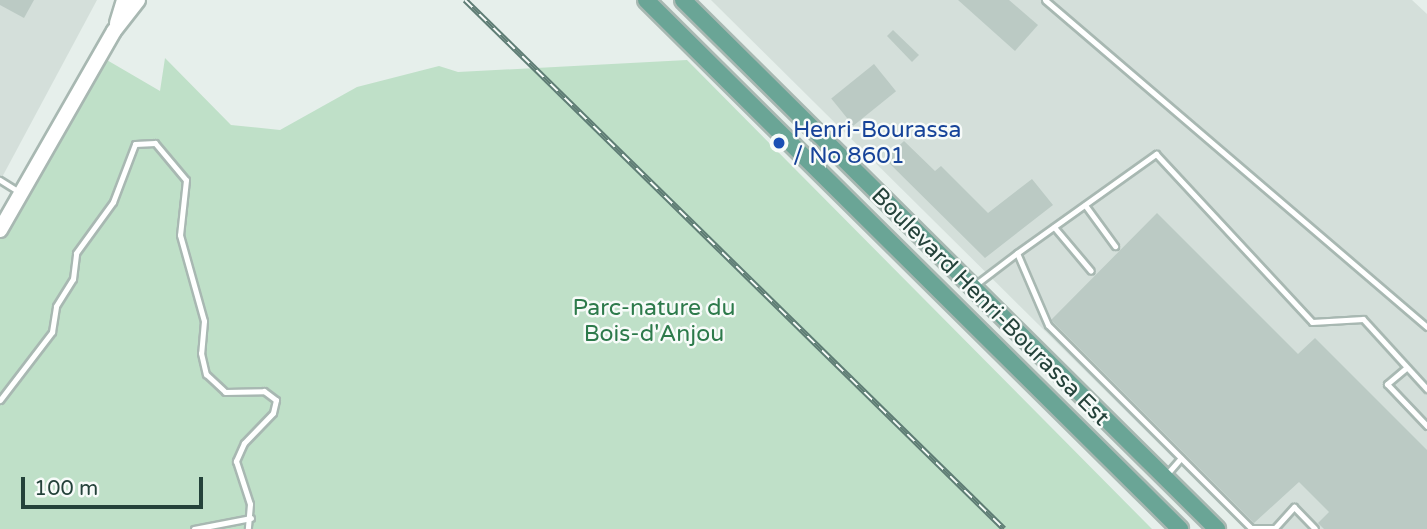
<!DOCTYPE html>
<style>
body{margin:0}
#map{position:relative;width:1427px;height:529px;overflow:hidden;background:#e6efeb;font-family:"Varela Round",sans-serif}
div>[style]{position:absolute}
.built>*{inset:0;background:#d4dfda}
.green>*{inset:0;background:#bfe0c8}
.building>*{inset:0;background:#bbcac4;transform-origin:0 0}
.roads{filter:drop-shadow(2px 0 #a8b8b2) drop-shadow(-2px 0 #a8b8b2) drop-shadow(0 2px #a8b8b2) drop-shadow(0 -2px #a8b8b2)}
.lane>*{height:5px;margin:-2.5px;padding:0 2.5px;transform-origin:2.5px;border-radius:2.5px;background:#fff}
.secondary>*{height:14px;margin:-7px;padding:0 7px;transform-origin:7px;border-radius:7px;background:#fff}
.primary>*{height:16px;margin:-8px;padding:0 8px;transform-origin:8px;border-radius:8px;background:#6aa596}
.rail>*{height:6px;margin-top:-3px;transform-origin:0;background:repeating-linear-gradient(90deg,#f7fbf9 0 10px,#5f7d75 0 20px);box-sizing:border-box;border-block:2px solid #5f7d75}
.dots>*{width:19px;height:19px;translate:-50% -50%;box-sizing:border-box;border:4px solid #f7fbf9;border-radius:50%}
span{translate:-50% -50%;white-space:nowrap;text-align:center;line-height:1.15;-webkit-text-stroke:5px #f7fbf9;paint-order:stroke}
.transit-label{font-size:23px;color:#164399}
.left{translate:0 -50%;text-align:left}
.street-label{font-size:23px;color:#24423a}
.park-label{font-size:23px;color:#2d7a4b}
.scale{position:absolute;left:21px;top:477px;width:182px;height:32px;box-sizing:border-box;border:4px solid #24423a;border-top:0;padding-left:9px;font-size:21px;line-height:24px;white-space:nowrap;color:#24423a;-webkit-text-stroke:5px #f7fbf9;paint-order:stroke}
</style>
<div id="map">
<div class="built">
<div style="clip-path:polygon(0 0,97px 0,0 181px)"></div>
<div style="clip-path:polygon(711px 0,1412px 0,1427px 14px,1427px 529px,1245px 529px)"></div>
</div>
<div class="green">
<div style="clip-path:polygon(100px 56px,160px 91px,165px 58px,231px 125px,280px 130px,357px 87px,439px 66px,458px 72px,687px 60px,1152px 529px,0 529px,0 231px)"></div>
</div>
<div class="building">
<div style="clip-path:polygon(0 0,34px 0,24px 18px,0 5px)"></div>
<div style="clip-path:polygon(958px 0,1009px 0,1038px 25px,1015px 51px)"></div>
<div style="clip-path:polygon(893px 30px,919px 55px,912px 62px,887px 36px)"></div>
<div style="left:874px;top:64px;width:35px;height:55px;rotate:51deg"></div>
<div style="clip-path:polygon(904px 141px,935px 171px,941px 166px,988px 213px,1032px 179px,1053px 205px,985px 258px,885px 159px)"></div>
<div style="clip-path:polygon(1157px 213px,1298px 354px,1315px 338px,1427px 450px,1427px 529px,1324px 529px,1318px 523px,1329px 512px,1299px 482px,1254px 523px,1051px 320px)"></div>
</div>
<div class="roads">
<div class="lane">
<div style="left:1045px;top:0;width:503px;rotate:40.56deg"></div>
<div style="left:0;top:180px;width:25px;rotate:32deg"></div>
<div style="left:1085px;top:205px;width:51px;rotate:53.8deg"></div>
<div style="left:1054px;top:227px;width:57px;rotate:49.9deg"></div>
<div style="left:975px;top:285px;width:53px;rotate:-37.3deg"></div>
<div style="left:1406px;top:368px;width:25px;rotate:140deg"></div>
<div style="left:1387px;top:384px;width:58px;rotate:46.4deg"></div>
<div style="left:0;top:400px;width:86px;rotate:-52.6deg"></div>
<div style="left:52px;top:332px;width:26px;rotate:-81deg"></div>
<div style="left:56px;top:306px;width:32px;rotate:-58deg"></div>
<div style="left:73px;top:279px;width:26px;rotate:-83deg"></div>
<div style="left:76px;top:253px;width:63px;rotate:-54deg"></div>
<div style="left:113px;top:202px;width:62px;rotate:-69.2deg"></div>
<div style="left:135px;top:144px;width:20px;rotate:-3deg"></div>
<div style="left:155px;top:143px;width:48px;rotate:50deg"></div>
<div style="left:186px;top:180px;width:55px;rotate:96.2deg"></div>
<div style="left:180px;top:235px;width:89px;rotate:74.4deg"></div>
<div style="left:204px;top:321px;width:32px;rotate:95deg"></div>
<div style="left:201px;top:353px;width:22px;rotate:77deg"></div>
<div style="left:206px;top:374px;width:26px;rotate:43deg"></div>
<div style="left:225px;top:392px;width:39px;rotate:-1deg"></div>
<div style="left:264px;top:391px;width:15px;rotate:37deg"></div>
<div style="left:276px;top:400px;width:13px;rotate:103deg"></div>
<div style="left:273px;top:413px;width:42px;rotate:134deg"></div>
<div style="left:244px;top:443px;width:20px;rotate:114deg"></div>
<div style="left:236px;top:461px;width:45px;rotate:72deg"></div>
<div style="left:250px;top:504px;width:25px;rotate:95deg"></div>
<div style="left:1167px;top:474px;width:21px;rotate:-49deg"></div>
<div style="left:1274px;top:528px;width:23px;rotate:180deg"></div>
<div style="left:1251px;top:528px;width:287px;rotate:-135deg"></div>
<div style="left:1048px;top:325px;width:78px;rotate:-113.3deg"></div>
<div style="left:1017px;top:253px;width:171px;rotate:-35.5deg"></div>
<div style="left:1156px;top:154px;width:229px;rotate:47.1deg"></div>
<div style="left:1312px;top:322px;width:51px;rotate:-3.4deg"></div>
<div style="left:1363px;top:319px;width:95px;rotate:47.6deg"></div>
<div style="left:194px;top:529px;width:58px;rotate:-10.9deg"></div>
<div style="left:1274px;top:529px;width:30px;rotate:-48deg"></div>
<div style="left:1294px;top:507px;width:30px;rotate:46deg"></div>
</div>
<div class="secondary">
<div style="left:117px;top:23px;width:24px;rotate:-73deg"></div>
<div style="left:0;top:230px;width:229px;rotate:-60.2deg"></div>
<div style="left:114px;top:31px;width:39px;rotate:-52deg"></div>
</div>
<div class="primary">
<div style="left:646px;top:0;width:752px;rotate:44.73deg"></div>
<div style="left:683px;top:0;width:752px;rotate:44.73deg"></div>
</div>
</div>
<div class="rail">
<div style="left:465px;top:0;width:755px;rotate:44.46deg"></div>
</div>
<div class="dots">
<div style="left:779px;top:143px;background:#1a4fb4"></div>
</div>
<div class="transit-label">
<span class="left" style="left:793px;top:143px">Henri-Bourassa<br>/ No 8601</span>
</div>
<div class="street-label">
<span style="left:990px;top:307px;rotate:45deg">Boulevard Henri-Bourassa Est</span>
</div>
<div class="park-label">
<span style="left:654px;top:321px">Parc-nature du<br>Bois-d'Anjou</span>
</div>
<div class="scale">100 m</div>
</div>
